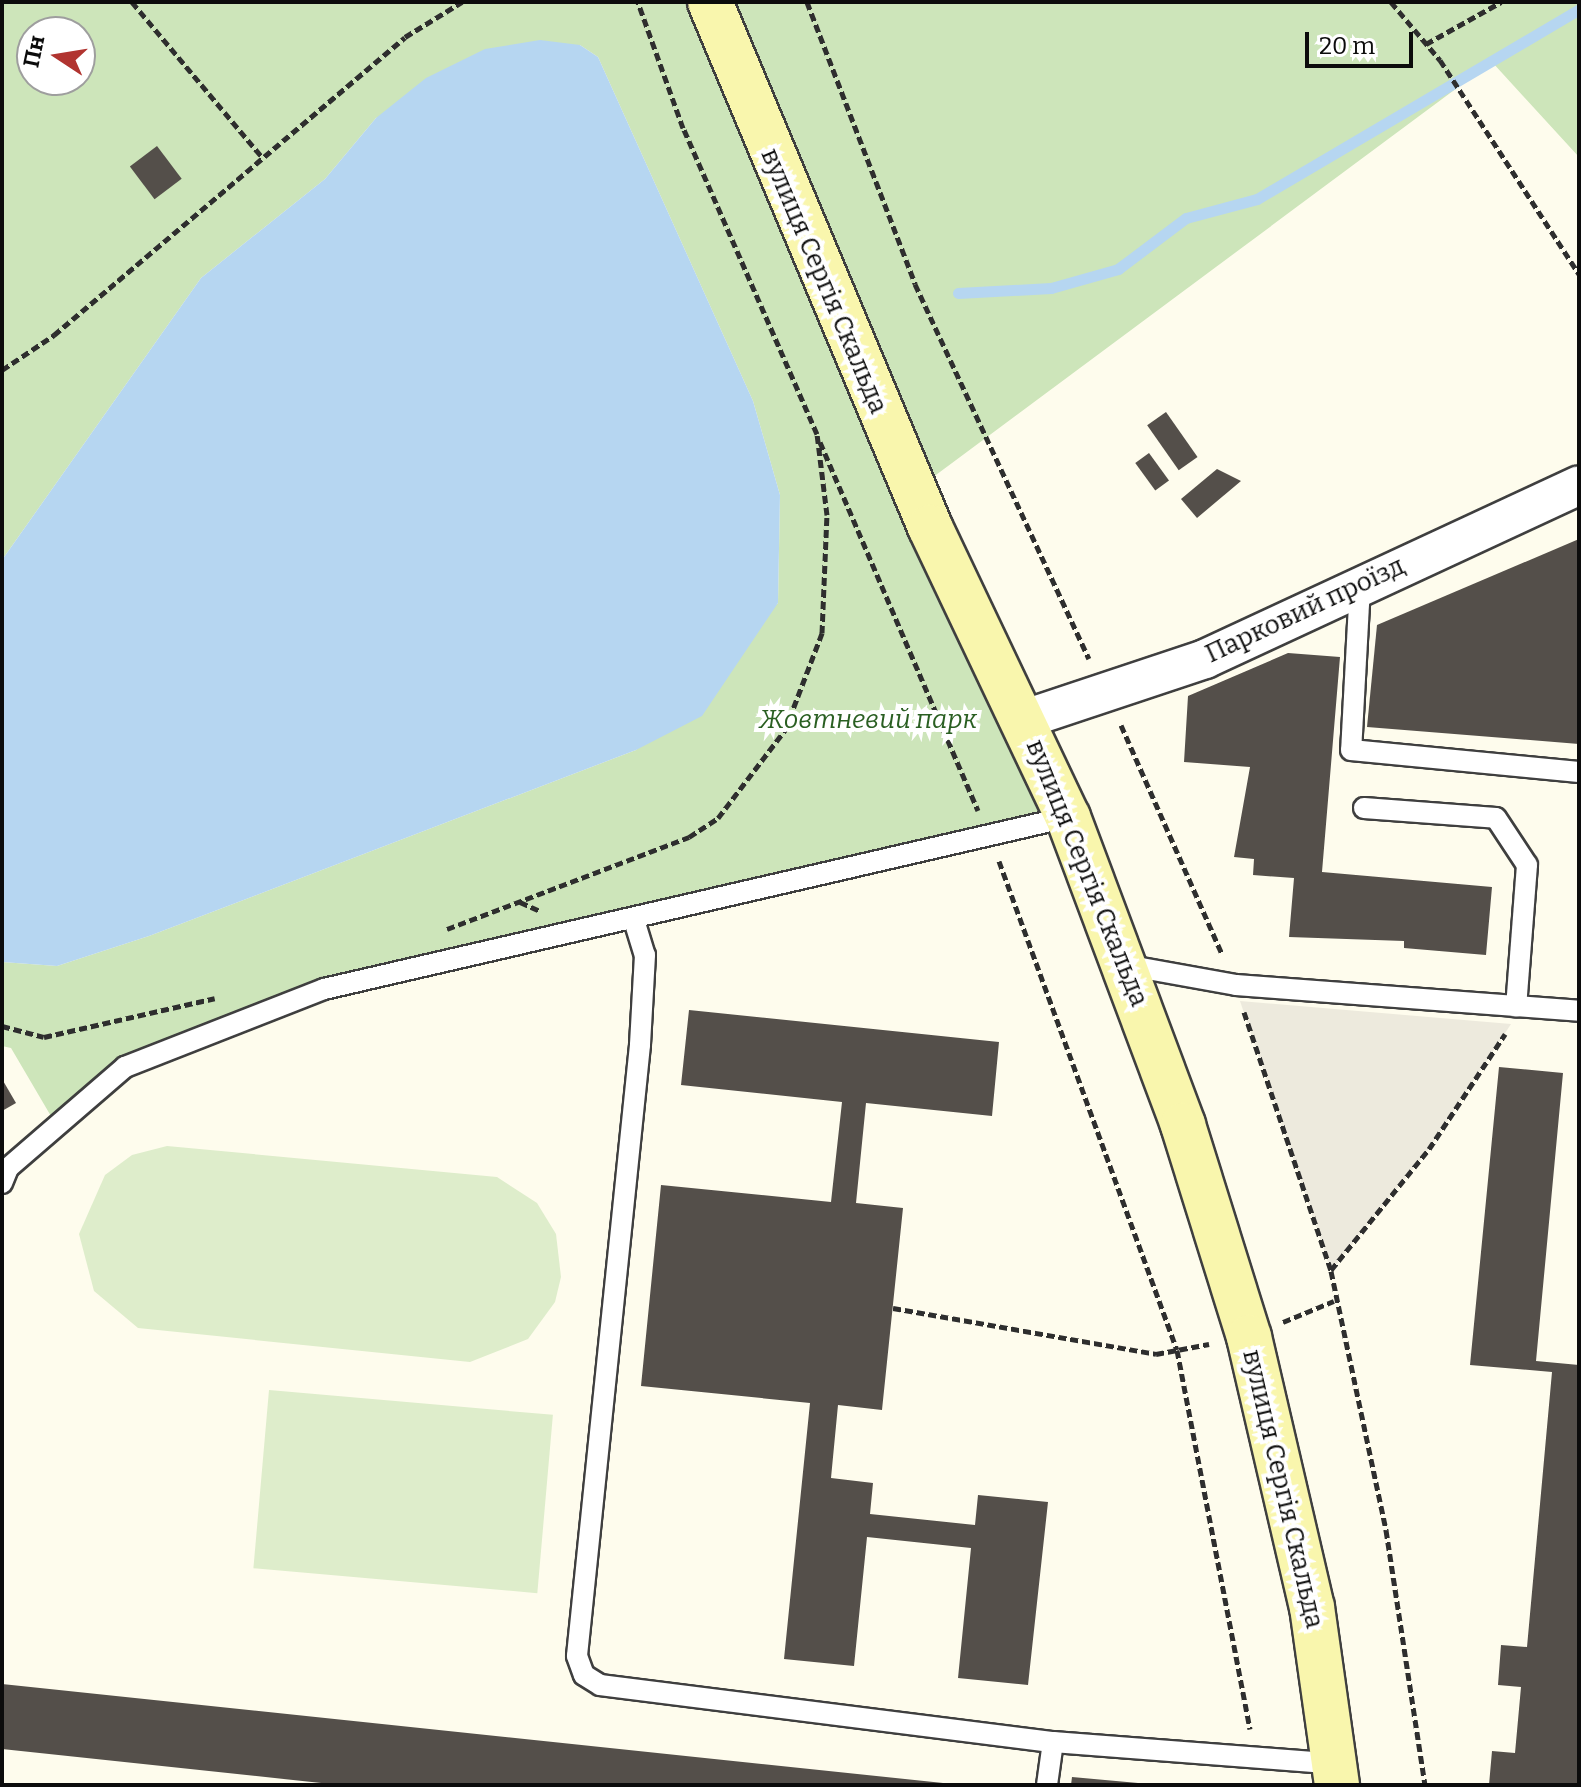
<!DOCTYPE html>
<meta charset="utf-8">
<style>
body{margin:0}
#map{position:relative;width:1581px;height:1787px;overflow:hidden;background:#fefced;font-family:Bitter,serif}
div>[style]{position:absolute}
.green>*{inset:0;background:#cde5ba}
.pitch>*{inset:0;background:#deedcb;transform-origin:0 0}
.plaza>*{inset:0;background:#edeadd}
.water>*{inset:0;background:#b6d6f1}
.stream>*{height:11px;margin:-5.5px;padding:0 5.5px;transform-origin:5.5px;border-radius:5.5px;background:#b6d6f1}
.building>*{inset:0;background:#544f4a;transform-origin:0 0}
.path>*{height:5px;margin-top:-2.5px;transform-origin:0;background:repeating-linear-gradient(90deg,#2e2e2e 0 8px,transparent 0 12px)}
.roads{filter:drop-shadow(2px 0 #3f3f3f) drop-shadow(-2px 0 #3f3f3f) drop-shadow(0 2px #3f3f3f) drop-shadow(0 -2px #3f3f3f)}
.service>*{height:20px;margin:-10px;padding:0 10px;transform-origin:10px;border-radius:10px;background:#fff}
.minor>*{height:38px;margin:-19px;padding:0 19px;transform-origin:19px;border-radius:19px;background:#fff}
.secondary>*{height:44px;margin:-22px;padding:0 22px;transform-origin:22px;border-radius:22px;background:#f9f6ad}
span{translate:-50% -50%;white-space:nowrap;text-align:center;line-height:1.15;-webkit-text-stroke:8px #fff;paint-order:stroke}
.street-label{font-size:26px;color:#0c0c0c}
.park-label{font-size:26px;color:#2a5f22;font-style:italic}
.frame{position:absolute;inset:0;border:4px solid #0c0c0c;pointer-events:none}
.north{position:absolute;left:16px;top:16px;width:80px;height:80px;box-sizing:border-box;background:#fff;border:2px solid #9e9e9e;border-radius:50%;rotate:282deg;font-size:22px;font-weight:700;line-height:32px;text-align:center;color:#0c0c0c}
.north::after{content:'';display:block;margin:auto;width:28px;height:36px;background:#b13430;clip-path:polygon(50% 0,100% 100%,50% 72%,0 100%)}
.scale{position:absolute;left:1305px;top:32px;width:108px;height:36px;box-sizing:border-box;border:4px solid #0c0c0c;border-top:0;padding-left:10px;font-size:24px;line-height:28px;white-space:nowrap;color:#0c0c0c;-webkit-text-stroke:6px #fff;paint-order:stroke}
</style>
<div id="map">
<div class="green">
<div style="clip-path:polygon(evenodd,2px 2px,1579px 2px,1579px 157px,1492px 62px,913px 492px,1063px 816px,324px 987px,122px 1064px,55px 1123px,11px 1048px,2px 1046px,2px 962px,57px 966px,149px 936px,636px 750px,778px 603px,780px 495px,753px 401px,598px 57px,580px 45px,376px 118px,325px 179px,201px 278px,2px 560px,2px 2px,32px 32px,80px 32px,80px 80px,32px 80px,32px 32px)"></div>
</div>
<div class="pitch">
<div style="clip-path:polygon(167px 1146px,497px 1177px,537px 1203px,556px 1234px,561px 1277px,555px 1302px,528px 1339px,470px 1362px,138px 1328px,94px 1291px,79px 1234px,105px 1175px,132px 1155px)"></div>
<div style="left:269px;top:1390px;width:285px;height:179px;rotate:5deg"></div>
</div>
<div class="plaza">
<div style="clip-path:polygon(1240px 1001px,1511px 1024px,1429px 1149px,1331px 1271px)"></div>
</div>
<div class="water">
<div style="clip-path:polygon(540px 40px,580px 45px,598px 57px,753px 401px,780px 495px,778px 603px,702px 716px,636px 750px,149px 936px,57px 966px,2px 962px,2px 560px,201px 278px,325px 179px,376px 118px,426px 78px,485px 49px)"></div>
</div>
<div class="stream">
<div style="left:958px;top:293px;width:93px;rotate:-3.1deg"></div>
<div style="left:1051px;top:288px;width:70px;rotate:-15.8deg"></div>
<div style="left:1118px;top:269px;width:85px;rotate:-36.9deg"></div>
<div style="left:1186px;top:218px;width:73px;rotate:-15deg"></div>
<div style="left:1257px;top:199px;width:374px;rotate:-30.5deg"></div>
</div>
<div class="building">
<div style="left:157px;top:146px;width:41px;height:34px;rotate:53deg"></div>
<div style="left:1166px;top:412px;width:55px;height:23px;rotate:55deg"></div>
<div style="left:1149px;top:453px;width:34px;height:17px;rotate:54deg"></div>
<div style="clip-path:polygon(1217px 469px,1241px 481px,1197px 518px,1181px 499px)"></div>
<div style="clip-path:polygon(1579px 539px,1579px 744px,1367px 727px,1377px 625px)"></div>
<div style="clip-path:polygon(1288px 653px,1340px 657px,1322px 872px,1492px 887px,1486px 955px,1404px 948px,1404px 941px,1289px 937px,1294px 878px,1253px 875px,1254px 859px,1234px 857px,1250px 767px,1184px 762px,1188px 696px)"></div>
<div style="clip-path:polygon(689px 1010px,999px 1042px,992px 1116px,866px 1103px,856px 1203px,903px 1208px,882px 1410px,838px 1405px,831px 1478px,873px 1483px,870px 1514px,975px 1525px,978px 1495px,1048px 1502px,1028px 1685px,958px 1678px,971px 1548px,867px 1537px,854px 1666px,784px 1659px,810px 1403px,641px 1386px,661px 1185px,831px 1202px,842px 1102px,681px 1085px)"></div>
<div style="clip-path:polygon(1499px 1067px,1563px 1073px,1536px 1361px,1579px 1365px,1579px 1785px,1489px 1785px,1492px 1751px,1515px 1753px,1521px 1687px,1498px 1685px,1501px 1645px,1527px 1647px,1552px 1372px,1470px 1365px)"></div>
<div style="clip-path:polygon(2px 1079px,16px 1103px,2px 1111px)"></div>
<div style="clip-path:polygon(2px 1684px,943px 1783px,942px 1785px,340px 1785px,2px 1749px)"></div>
<div style="clip-path:polygon(1072px 1777px,1138px 1783px,1138px 1785px,1071px 1785px)"></div>
</div>
<div class="path">
<div style="left:132px;top:2px;width:202px;rotate:50deg"></div>
<div style="left:807px;top:2px;width:302px;rotate:69deg"></div>
<div style="left:915px;top:284px;width:413px;rotate:65.1deg"></div>
<div style="left:1391px;top:2px;width:76px;rotate:49.8deg"></div>
<div style="left:1440px;top:60px;width:255px;rotate:57deg"></div>
<div style="left:1426px;top:44px;width:86px;rotate:-29.2deg"></div>
<div style="left:2px;top:370px;width:63px;rotate:-33.9deg"></div>
<div style="left:54px;top:335px;width:460px;rotate:-40.3deg"></div>
<div style="left:405px;top:37px;width:67px;rotate:-31.6deg"></div>
<div style="left:820px;top:442px;width:401px;rotate:66.8deg"></div>
<div style="left:1121px;top:725px;width:250px;rotate:66.2deg"></div>
<div style="left:999px;top:861px;width:520px;rotate:70deg"></div>
<div style="left:1177px;top:1350px;width:386px;rotate:79.1deg"></div>
<div style="left:520px;top:902px;width:22px;rotate:24deg"></div>
<div style="left:447px;top:929px;width:259px;rotate:-20.8deg"></div>
<div style="left:689px;top:837px;width:35px;rotate:-33deg"></div>
<div style="left:718px;top:818px;width:111px;rotate:-52.7deg"></div>
<div style="left:785px;top:730px;width:104px;rotate:-69.1deg"></div>
<div style="left:822px;top:633px;width:118px;rotate:-87.6deg"></div>
<div style="left:827px;top:515px;width:82px;rotate:-97deg"></div>
<div style="left:817px;top:434px;width:334px;rotate:-113.6deg"></div>
<div style="left:683px;top:128px;width:134px;rotate:-109.7deg"></div>
<div style="left:1244px;top:1012px;width:273px;rotate:71.4deg"></div>
<div style="left:1331px;top:1271px;width:265px;rotate:78deg"></div>
<div style="left:1386px;top:1530px;width:258px;rotate:81.3deg"></div>
<div style="left:2px;top:1026px;width:43px;rotate:14.7deg"></div>
<div style="left:44px;top:1037px;width:175px;rotate:-12.8deg"></div>
<div style="left:1331px;top:1270px;width:156px;rotate:-51deg"></div>
<div style="left:1429px;top:1149px;width:138px;rotate:-56.5deg"></div>
<div style="left:893px;top:1308px;width:267px;rotate:9.9deg"></div>
<div style="left:1156px;top:1354px;width:54px;rotate:-10.7deg"></div>
<div style="left:1283px;top:1322px;width:55px;rotate:-22.4deg"></div>
</div>
<div class="roads">
<div class="service">
<div style="left:1360px;top:586px;width:164px;rotate:93.1deg"></div>
<div style="left:1351px;top:750px;width:229px;rotate:5.5deg"></div>
<div style="left:1364px;top:808px;width:132px;rotate:4.3deg"></div>
<div style="left:1496px;top:818px;width:56px;rotate:56.6deg"></div>
<div style="left:1527px;top:865px;width:142px;rotate:94.4deg"></div>
<div style="left:634px;top:920px;width:37px;rotate:73deg"></div>
<div style="left:645px;top:955px;width:90px;rotate:93.2deg"></div>
<div style="left:640px;top:1045px;width:614px;rotate:95.89deg"></div>
<div style="left:577px;top:1656px;width:20px;rotate:70deg"></div>
<div style="left:584px;top:1675px;width:19px;rotate:32deg"></div>
<div style="left:600px;top:1685px;width:457px;rotate:7.2deg"></div>
<div style="left:1125px;top:965px;width:113px;rotate:10.2deg"></div>
<div style="left:1236px;top:985px;width:344px;rotate:4.3deg"></div>
<div style="left:2px;top:1183px;width:16px;rotate:-68deg"></div>
<div style="left:8px;top:1168px;width:155px;rotate:-40.8deg"></div>
<div style="left:125px;top:1067px;width:214px;rotate:-21.4deg"></div>
<div style="left:324px;top:989px;width:764px;rotate:-13.02deg"></div>
<div style="left:1047px;top:1785px;width:43px;rotate:-82.1deg"></div>
<div style="left:1053px;top:1742px;width:284px;rotate:4.4deg"></div>
</div>
<div class="minor">
<div style="left:1025px;top:719px;width:190px;rotate:-18.4deg"></div>
<div style="left:1205px;top:659px;width:412px;rotate:-24.9deg"></div>
</div>
<div class="secondary">
<div style="left:710px;top:2px;width:569px;rotate:67.26deg"></div>
<div style="left:930px;top:527px;width:321px;rotate:64.6deg"></div>
<div style="left:1068px;top:817px;width:329px;rotate:69.5deg"></div>
<div style="left:1183px;top:1125px;width:222px;rotate:72.7deg"></div>
<div style="left:1249px;top:1337px;width:277px;rotate:76.9deg"></div>
<div style="left:1312px;top:1607px;width:180px;rotate:82deg"></div>
</div>
</div>
<div class="street-label">
<span style="left:824px;top:281px;rotate:67deg">вулиця Сергія Скальда</span>
<span style="left:1305px;top:610px;rotate:-25deg">Парковий проїзд</span>
<span style="left:1087px;top:873px;rotate:68deg">вулиця Сергія Скальда</span>
<span style="left:1283px;top:1489px;rotate:77deg">вулиця Сергія Скальда</span>
</div>
<div class="park-label">
<span style="left:868px;top:720px">Жовтневий парк</span>
</div>
<div class="frame"></div>
<div class="north">Пн</div>
<div class="scale">20 m</div>
</div>
